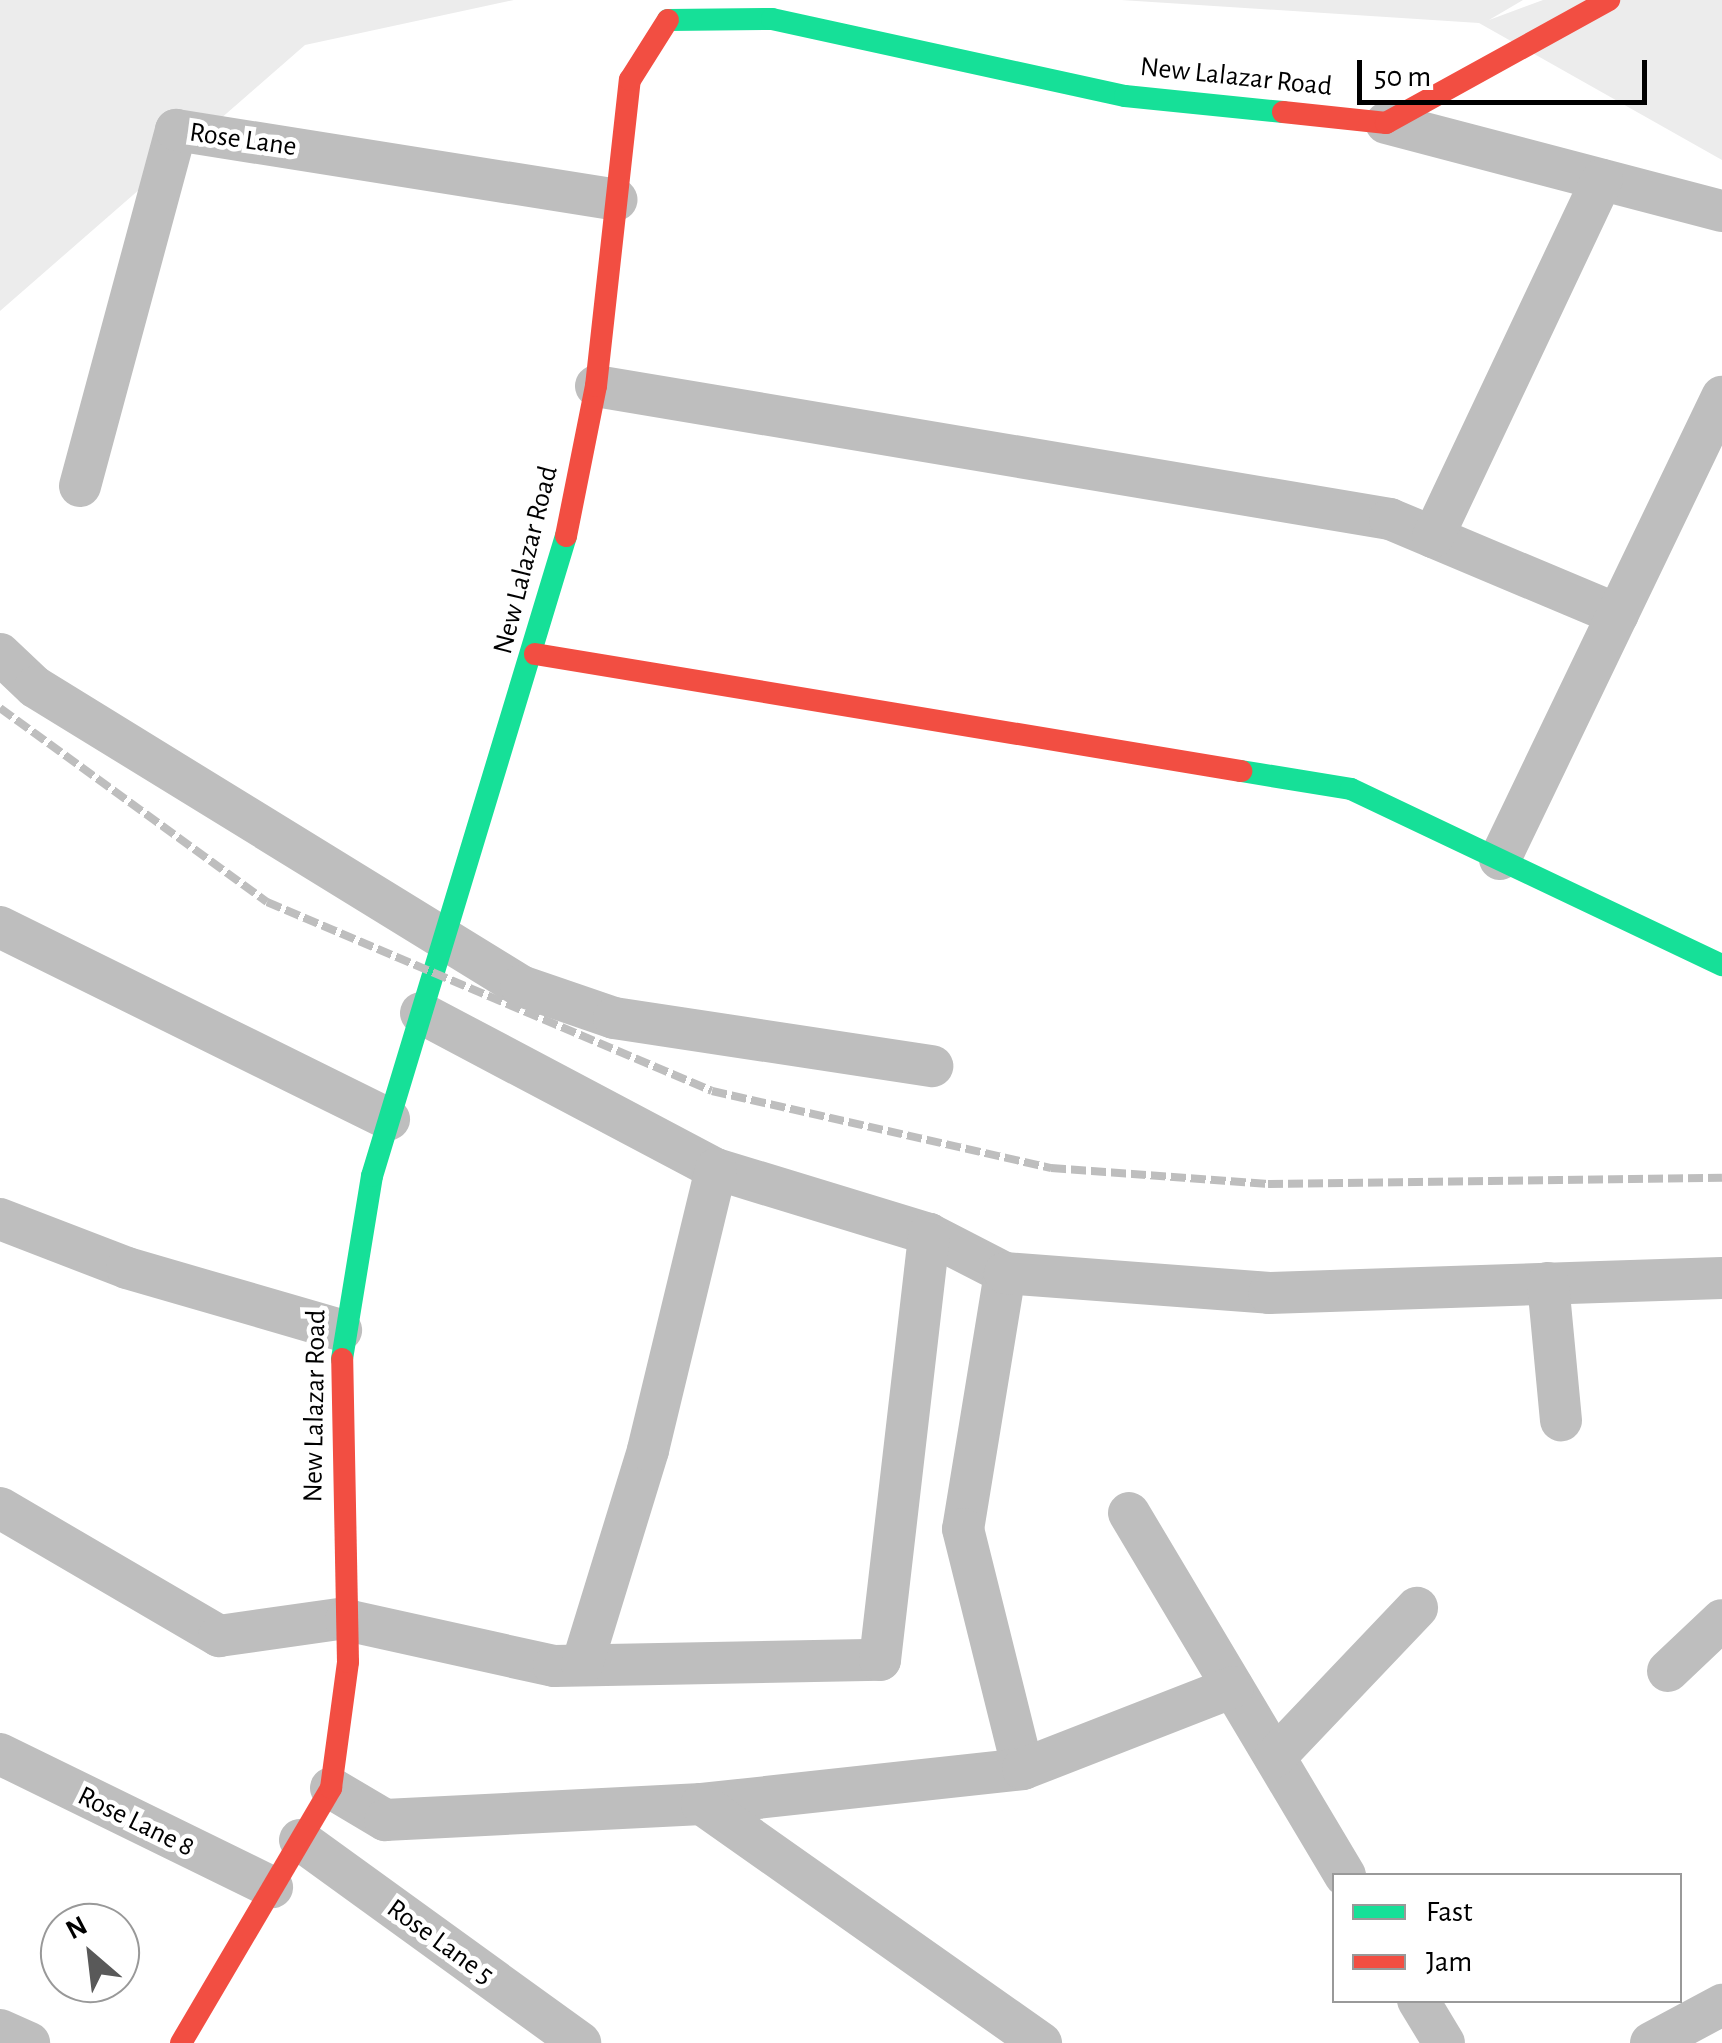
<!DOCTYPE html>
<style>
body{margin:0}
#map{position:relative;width:1722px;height:2043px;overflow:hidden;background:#fff;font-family:"Alegreya Sans",sans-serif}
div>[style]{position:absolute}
.green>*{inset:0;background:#ececec}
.street>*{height:42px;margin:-21px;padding:0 21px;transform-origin:21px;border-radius:21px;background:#bebebe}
.fast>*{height:22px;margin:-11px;padding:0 11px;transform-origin:11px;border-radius:11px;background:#16e098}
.jam>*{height:22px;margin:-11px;padding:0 11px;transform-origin:11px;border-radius:11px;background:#f24e42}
.rail>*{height:8px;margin-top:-4px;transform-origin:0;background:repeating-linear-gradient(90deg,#bebebe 0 15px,transparent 0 20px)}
span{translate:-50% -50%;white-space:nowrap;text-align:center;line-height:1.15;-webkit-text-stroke:9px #fff;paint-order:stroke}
.street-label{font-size:28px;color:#000}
.legend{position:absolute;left:1332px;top:1873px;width:350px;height:130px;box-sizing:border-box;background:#fff;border:2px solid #999;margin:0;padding:12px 18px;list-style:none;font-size:30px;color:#000}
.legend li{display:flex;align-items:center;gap:20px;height:50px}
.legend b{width:50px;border:2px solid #999}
.north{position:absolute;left:40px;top:1903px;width:100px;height:100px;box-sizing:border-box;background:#fff;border:2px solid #999;border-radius:50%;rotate:332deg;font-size:28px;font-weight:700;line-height:40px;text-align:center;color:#000}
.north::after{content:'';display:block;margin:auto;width:35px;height:45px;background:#595959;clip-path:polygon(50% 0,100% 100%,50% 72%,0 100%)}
.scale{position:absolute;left:1357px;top:60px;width:290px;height:45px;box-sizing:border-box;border:5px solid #000;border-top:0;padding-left:12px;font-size:30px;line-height:35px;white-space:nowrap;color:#000;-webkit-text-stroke:8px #fff;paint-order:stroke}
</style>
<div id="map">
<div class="green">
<div style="clip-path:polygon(0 0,514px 0,305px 45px,0 311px)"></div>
<div style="clip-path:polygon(1121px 0,1523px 0,1489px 20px,1543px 0,1722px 0,1722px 160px,1479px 23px)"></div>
</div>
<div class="street">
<div style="left:1386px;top:123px;width:347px;rotate:14.7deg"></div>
<div style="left:596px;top:386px;width:805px;rotate:9.51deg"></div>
<div style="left:1390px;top:519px;width:247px;rotate:22.8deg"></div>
<div style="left:80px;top:486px;width:369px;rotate:-74.9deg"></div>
<div style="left:176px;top:130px;width:446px;rotate:9deg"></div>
<div style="left:1433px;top:537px;width:395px;rotate:-64.7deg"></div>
<div style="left:0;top:654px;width:48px;rotate:43.3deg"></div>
<div style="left:35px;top:687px;width:571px;rotate:31.6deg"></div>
<div style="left:521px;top:986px;width:98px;rotate:19deg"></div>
<div style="left:614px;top:1018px;width:322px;rotate:8.6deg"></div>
<div style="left:1500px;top:859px;width:513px;rotate:-64.33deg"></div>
<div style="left:0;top:927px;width:434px;rotate:26.3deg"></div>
<div style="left:421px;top:1013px;width:334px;rotate:27.9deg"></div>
<div style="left:716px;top:1169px;width:223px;rotate:17deg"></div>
<div style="left:929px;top:1234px;width:85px;rotate:27.2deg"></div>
<div style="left:1005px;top:1273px;width:259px;rotate:99.3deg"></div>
<div style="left:963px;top:1529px;width:247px;rotate:76deg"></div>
<div style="left:0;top:1219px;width:136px;rotate:21.1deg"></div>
<div style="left:127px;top:1268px;width:223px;rotate:16.2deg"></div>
<div style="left:1005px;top:1273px;width:265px;rotate:4.3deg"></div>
<div style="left:1269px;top:1293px;width:453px;rotate:-1.9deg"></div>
<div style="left:1548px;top:1283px;width:138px;rotate:84.6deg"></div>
<div style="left:0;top:1508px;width:254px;rotate:30.3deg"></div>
<div style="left:219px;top:1636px;width:128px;rotate:-8.1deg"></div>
<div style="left:1129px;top:1513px;width:422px;rotate:59.2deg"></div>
<div style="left:346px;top:1620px;width:213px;rotate:12.5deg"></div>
<div style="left:554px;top:1666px;width:326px;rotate:-1.1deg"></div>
<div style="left:880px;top:1660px;width:429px;rotate:-83.4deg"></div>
<div style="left:582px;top:1665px;width:225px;rotate:-72.9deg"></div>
<div style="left:648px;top:1450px;width:289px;rotate:-76.4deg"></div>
<div style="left:1668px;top:1671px;width:74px;rotate:-43.4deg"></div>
<div style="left:0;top:1754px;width:303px;rotate:26.1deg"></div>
<div style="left:1275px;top:1757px;width:206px;rotate:-46.4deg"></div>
<div style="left:331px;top:1788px;width:63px;rotate:30.7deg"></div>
<div style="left:385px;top:1820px;width:317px;rotate:-2.9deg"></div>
<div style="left:702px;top:1804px;width:323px;rotate:-6.2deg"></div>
<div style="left:1023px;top:1769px;width:225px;rotate:-21.3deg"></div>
<div style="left:702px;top:1804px;width:415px;rotate:35.2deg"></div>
<div style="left:300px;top:1840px;width:346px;rotate:35.9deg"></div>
<div style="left:1418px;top:2000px;width:50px;rotate:58.8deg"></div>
<div style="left:0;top:2030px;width:32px;rotate:24deg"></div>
<div style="left:1651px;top:2043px;width:81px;rotate:-28.2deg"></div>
</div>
<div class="fast">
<div style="left:668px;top:20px;width:104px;rotate:-0.6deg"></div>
<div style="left:772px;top:19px;width:361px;rotate:12.3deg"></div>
<div style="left:1125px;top:96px;width:159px;rotate:5.8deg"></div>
<div style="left:1241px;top:771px;width:111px;rotate:9.3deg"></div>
<div style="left:1351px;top:789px;width:411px;rotate:25.4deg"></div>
<div style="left:342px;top:1359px;width:185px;rotate:-80.7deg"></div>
<div style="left:372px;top:1176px;width:669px;rotate:-73.14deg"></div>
</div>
<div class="jam">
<div style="left:1283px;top:112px;width:104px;rotate:6.1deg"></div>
<div style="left:1386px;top:123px;width:255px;rotate:-28.9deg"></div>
<div style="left:566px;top:536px;width:153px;rotate:-78.7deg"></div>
<div style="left:596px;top:386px;width:308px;rotate:-83.7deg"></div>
<div style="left:630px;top:80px;width:71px;rotate:-57.7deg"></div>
<div style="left:535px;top:654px;width:716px;rotate:9.41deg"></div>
<div style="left:181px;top:2043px;width:296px;rotate:-59.5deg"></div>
<div style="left:331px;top:1788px;width:127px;rotate:-82.3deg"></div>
<div style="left:348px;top:1662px;width:303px;rotate:-91.1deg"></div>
</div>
<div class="rail">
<div style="left:0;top:708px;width:330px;rotate:36deg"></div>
<div style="left:267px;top:902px;width:483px;rotate:23deg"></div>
<div style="left:712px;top:1091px;width:348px;rotate:12.8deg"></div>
<div style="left:1051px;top:1168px;width:218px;rotate:4.2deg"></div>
<div style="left:1268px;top:1184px;width:454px;rotate:-0.8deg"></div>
</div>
<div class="street-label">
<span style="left:1236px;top:77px;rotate:6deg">New Lalazar Road</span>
<span style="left:243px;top:140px;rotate:8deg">Rose Lane</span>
<span style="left:526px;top:560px;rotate:-76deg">New Lalazar Road</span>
<span style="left:315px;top:1406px;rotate:-89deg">New Lalazar Road</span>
<span style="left:136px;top:1822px;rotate:26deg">Rose Lane 8</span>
<span style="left:440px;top:1942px;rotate:36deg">Rose Lane 5</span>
</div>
<ul class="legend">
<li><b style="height:12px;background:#16e098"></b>Fast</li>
<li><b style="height:12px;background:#f24e42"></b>Jam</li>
</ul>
<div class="north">N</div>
<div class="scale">50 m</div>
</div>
